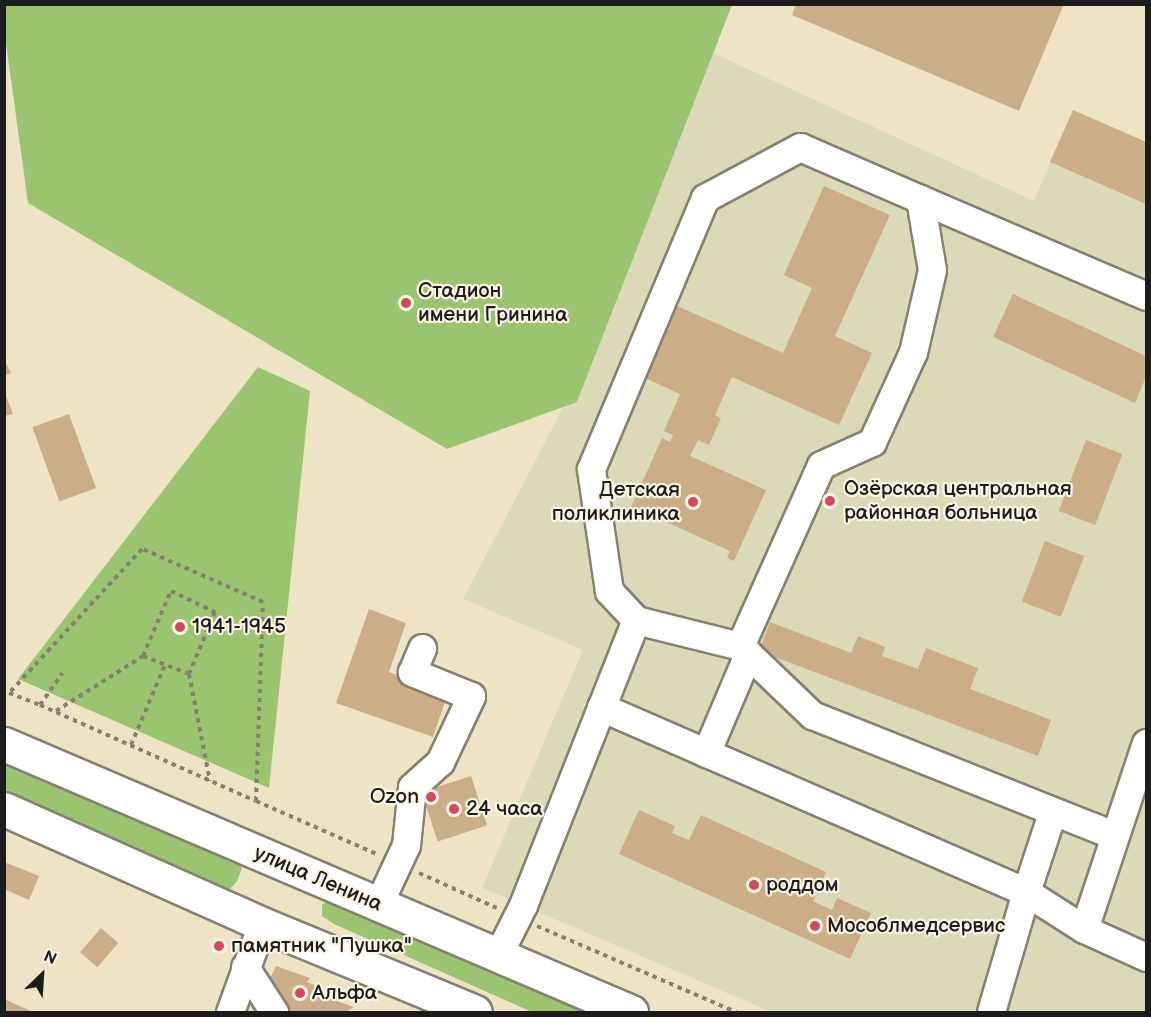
<!DOCTYPE html>
<meta charset="utf-8">
<style>
body{margin:0}
#map{position:relative;width:1151px;height:1017px;overflow:hidden;background:#eee4c5;font-family:"Balsamiq Sans",sans-serif}
div>[style]{position:absolute}
.built>*{inset:0;background:#dbd9b8}
.green>*{inset:0;background:#9bc470}
.building>*{inset:0;background:#cbae87;transform-origin:0 0}
.path>*{height:4px;margin-top:-2px;transform-origin:0;background:repeating-linear-gradient(90deg,#858070 0 4.5px,transparent 0 9px)}
.roads{filter:drop-shadow(2px 0 #858070) drop-shadow(-2px 0 #858070) drop-shadow(0 2px #858070) drop-shadow(0 -2px #858070)}
.minor>*{height:27px;margin:-13.5px;padding:0 13.5px;transform-origin:13.5px;border-radius:13.5px;background:#fff}
.major>*{height:33px;margin:-16.5px;padding:0 16.5px;transform-origin:16.5px;border-radius:16.5px;background:#fff}
.dots>*{width:16px;height:16px;translate:-50% -50%;box-sizing:border-box;border:3px solid #fcf5e5;border-radius:50%}
span{translate:-50% -50%;white-space:nowrap;text-align:center;line-height:1.15;-webkit-text-stroke:4.5px #fcf5e5;paint-order:stroke}
.poi-label{font-size:21px;color:#1c1c1c}
.left{translate:0 -50%;text-align:left}
.right{translate:-100% -50%;text-align:right}
.street-label{font-size:21px;color:#1c1c1c}
.frame{position:absolute;inset:0;border:6px solid #1c1c1c;pointer-events:none}
.north{position:absolute;left:12px;top:945px;width:60px;height:60px;-webkit-text-stroke:4px #fcf5e5;paint-order:stroke;rotate:25deg;font-size:16px;font-weight:700;line-height:24px;text-align:center;color:#1c1c1c}
.north::after{content:'';display:block;margin:auto;width:21px;height:27px;background:#1c1c1c;clip-path:polygon(50% 0,100% 100%,50% 72%,0 100%)}
</style>
<div id="map">
<div class="built">
<div style="clip-path:polygon(713px 53px,1034px 201px,1073px 110px,1146px 142px,1146px 1012px,771px 1012px,482px 888px,583px 650px,463px 599px,565px 404px,577px 402px)"></div>
</div>
<div class="green">
<div style="clip-path:polygon(4px 5px,5px 4px,732px 5px,577px 402px,447px 449px,28px 203px,5px 36px)"></div>
<div style="clip-path:polygon(258px 367px,310px 391px,269px 788px,18px 679px)"></div>
<div style="clip-path:polygon(5px 759px,232px 858px,242px 868px,237px 881px,230px 889px,5px 792px)"></div>
<div style="clip-path:polygon(326px 902px,339px 904px,584px 1012px,532px 1012px,334px 924px,322px 916px,322px 905px)"></div>
</div>
<div class="building">
<div style="clip-path:polygon(796px 4px,1064px 4px,1019px 111px,792px 15px)"></div>
<div style="clip-path:polygon(1073px 110px,1146px 142px,1146px 204px,1050px 162px)"></div>
<div style="clip-path:polygon(824px 186px,890px 215px,835px 336px,872px 353px,839px 425px,732px 377px,715px 415px,721px 418px,709px 445px,698px 440px,690px 456px,766px 490px,734px 561px,727px 558px,730px 551px,642px 511px,638px 519px,628px 514px,662px 438px,670px 442px,673px 435px,664px 431px,680px 394px,645px 378px,677px 306px,783px 353px,812px 288px,784px 275px)"></div>
<div style="clip-path:polygon(1013px 294px,1146px 356px,1146px 377px,1135px 403px,993px 337px)"></div>
<div style="clip-path:polygon(4px 359px,11px 373px,4px 376px)"></div>
<div style="clip-path:polygon(4px 390px,13px 414px,4px 416px)"></div>
<div style="left:69px;top:414px;width:79px;height:39px;rotate:70deg"></div>
<div style="left:1086px;top:440px;width:39px;height:76px;rotate:21deg"></div>
<div style="left:1045px;top:541px;width:42px;height:65px;rotate:21deg"></div>
<div style="clip-path:polygon(369px 609px,406px 623px,389px 672px,448px 693px,433px 737px,336px 703px)"></div>
<div style="clip-path:polygon(770px 622px,851px 653px,858px 636px,885px 647px,882px 656px,918px 669px,926px 648px,978px 668px,970px 689px,1051px 720px,1038px 756px,759px 651px)"></div>
<div style="left:471px;top:776px;width:52px;height:52px;rotate:72deg"></div>
<div style="clip-path:polygon(639px 810px,675px 826px,672px 833px,689px 840px,701px 815px,826px 872px,813px 901px,832px 910px,837px 898px,871px 913px,850px 959px,619px 854px)"></div>
<div style="clip-path:polygon(4px 862px,39px 876px,29px 900px,4px 889px)"></div>
<div style="left:101px;top:928px;width:23px;height:32px;rotate:41deg"></div>
<div style="clip-path:polygon(276px 966px,310px 978px,307px 982px,320px 988px,325px 997px,354px 1007px,346px 1012px,291px 1012px,269px 981px)"></div>
<div style="clip-path:polygon(4px 999px,33px 1012px,4px 1012px)"></div>
</div>
<div class="path">
<div style="left:189px;top:674px;width:109px;rotate:78.9deg"></div>
<div style="left:40px;top:705px;width:236px;rotate:24deg"></div>
<div style="left:256px;top:801px;width:199px;rotate:-88deg"></div>
<div style="left:263px;top:602px;width:132px;rotate:-156.3deg"></div>
<div style="left:142px;top:549px;width:196px;rotate:132.7deg"></div>
<div style="left:9px;top:693px;width:33px;rotate:21deg"></div>
<div style="left:40px;top:705px;width:39px;rotate:-55deg"></div>
<div style="left:56px;top:711px;width:103px;rotate:-32.3deg"></div>
<div style="left:143px;top:656px;width:71px;rotate:-66.7deg"></div>
<div style="left:171px;top:591px;width:49px;rotate:25.5deg"></div>
<div style="left:215px;top:612px;width:67px;rotate:112.8deg"></div>
<div style="left:189px;top:674px;width:49px;rotate:-158.6deg"></div>
<div style="left:131px;top:745px;width:87px;rotate:-67deg"></div>
<div style="left:256px;top:801px;width:132px;rotate:23.7deg"></div>
<div style="left:419px;top:873px;width:85px;rotate:24.2deg"></div>
<div style="left:537px;top:926px;width:217px;rotate:23.4deg"></div>
</div>
<div class="roads">
<div class="minor">
<div style="left:920px;top:199px;width:246px;rotate:23.2deg"></div>
<div style="left:740px;top:646px;width:100px;rotate:43.8deg"></div>
<div style="left:812px;top:715px;width:324px;rotate:21.7deg"></div>
<div style="left:601px;top:707px;width:464px;rotate:23.5deg"></div>
<div style="left:1026px;top:892px;width:125px;rotate:106.3deg"></div>
<div style="left:706px;top:753px;width:108px;rotate:-67deg"></div>
<div style="left:1052px;top:813px;width:83px;rotate:108.2deg"></div>
<div style="left:1026px;top:892px;width:69px;rotate:32.5deg"></div>
<div style="left:1084px;top:929px;width:68px;rotate:24.3deg"></div>
<div style="left:378px;top:905px;width:66px;rotate:-65deg"></div>
<div style="left:406px;top:845px;width:58px;rotate:-84.1deg"></div>
<div style="left:412px;top:787px;width:38px;rotate:-42deg"></div>
<div style="left:440px;top:762px;width:73px;rotate:-64.8deg"></div>
<div style="left:471px;top:696px;width:64px;rotate:-157.9deg"></div>
<div style="left:412px;top:672px;width:26px;rotate:-67deg"></div>
<div style="left:1084px;top:929px;width:196px;rotate:-71.6deg"></div>
<div style="left:498px;top:955px;width:56px;rotate:-63.4deg"></div>
<div style="left:523px;top:905px;width:307px;rotate:-68.4deg"></div>
<div style="left:636px;top:620px;width:40px;rotate:-133deg"></div>
<div style="left:609px;top:591px;width:123px;rotate:-98.4deg"></div>
<div style="left:591px;top:469px;width:294px;rotate:-67.2deg"></div>
<div style="left:705px;top:198px;width:108px;rotate:-28.2deg"></div>
<div style="left:800px;top:147px;width:131px;rotate:23.4deg"></div>
<div style="left:920px;top:199px;width:72px;rotate:80.4deg"></div>
<div style="left:932px;top:270px;width:84px;rotate:103deg"></div>
<div style="left:913px;top:352px;width:99px;rotate:114.5deg"></div>
<div style="left:872px;top:442px;width:56px;rotate:155.7deg"></div>
<div style="left:821px;top:465px;width:198px;rotate:114.1deg"></div>
<div style="left:740px;top:646px;width:107px;rotate:-166deg"></div>
<div style="left:245px;top:967px;width:54px;rotate:57.2deg"></div>
<div style="left:230px;top:1012px;width:94px;rotate:-70deg"></div>
</div>
<div class="major">
<div style="left:4px;top:744px;width:682px;rotate:23.14deg"></div>
<div style="left:4px;top:809px;width:282px;rotate:24deg"></div>
<div style="left:262px;top:924px;width:230px;rotate:22.4deg"></div>
</div>
</div>
<div class="dots">
<div style="left:406px;top:303px;background:#d1495b"></div>
<div style="left:830px;top:501px;background:#d1495b"></div>
<div style="left:693px;top:502px;background:#d1495b"></div>
<div style="left:180px;top:627px;background:#d1495b"></div>
<div style="left:431px;top:797px;background:#d1495b"></div>
<div style="left:454px;top:809px;background:#d1495b"></div>
<div style="left:754px;top:885px;background:#d1495b"></div>
<div style="left:815px;top:926px;background:#d1495b"></div>
<div style="left:219px;top:946px;background:#d1495b"></div>
<div style="left:300px;top:993px;background:#d1495b"></div>
</div>
<div class="poi-label">
<span class="left" style="left:418px;top:303px">Стадион<br>имени Гринина</span>
<span class="left" style="left:844px;top:501px">Озёрская центральная<br>районная больница</span>
<span class="right" style="left:680px;top:502px">Детская<br>поликлиника</span>
<span class="left" style="left:192px;top:627px">1941-1945</span>
<span class="right" style="left:419px;top:797px">Ozon</span>
<span class="left" style="left:466px;top:809px">24 часа</span>
<span class="left" style="left:766px;top:885px">роддом</span>
<span class="left" style="left:827px;top:926px">Мособлмедсервис</span>
<span class="left" style="left:231px;top:946px">памятник "Пушка"</span>
<span class="left" style="left:312px;top:993px">Альфа</span>
</div>
<div class="street-label">
<span style="left:318px;top:879px;rotate:23deg">улица Ленина</span>
</div>
<div class="frame"></div>
<div class="north">N</div>
</div>
